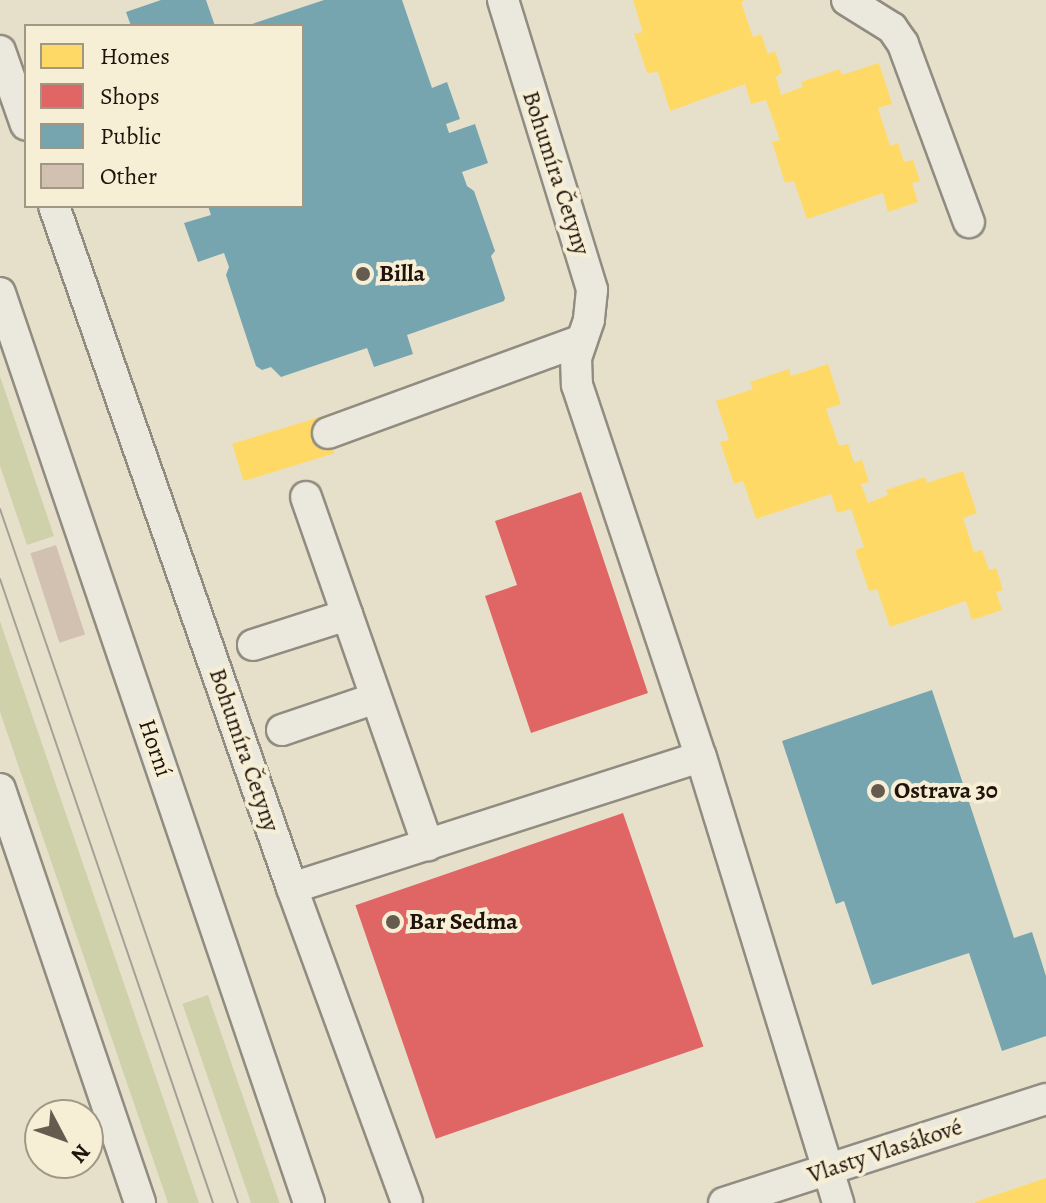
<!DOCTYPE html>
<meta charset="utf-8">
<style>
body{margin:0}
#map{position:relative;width:1046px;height:1203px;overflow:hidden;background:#e6e0cb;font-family:Alegreya,serif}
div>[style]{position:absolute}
.green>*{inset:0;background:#cfd1ab;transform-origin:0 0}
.homes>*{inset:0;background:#ffd966;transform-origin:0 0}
.shops>*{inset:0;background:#e06666;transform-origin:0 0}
.public>*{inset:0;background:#76a5af}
.building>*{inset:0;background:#d2c1b1;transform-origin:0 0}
.roads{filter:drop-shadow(2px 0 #918c80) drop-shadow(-2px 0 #918c80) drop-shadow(0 2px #918c80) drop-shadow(0 -2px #918c80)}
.street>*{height:30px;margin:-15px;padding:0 15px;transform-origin:15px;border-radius:15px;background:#ebe8dd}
.tram>*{height:2px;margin:-1px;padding:0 1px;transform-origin:1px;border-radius:1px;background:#a49f97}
.dots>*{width:22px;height:22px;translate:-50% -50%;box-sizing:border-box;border:4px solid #f6efd6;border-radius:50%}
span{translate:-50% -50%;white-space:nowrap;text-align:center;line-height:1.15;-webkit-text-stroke:8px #f6efd6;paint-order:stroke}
.street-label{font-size:24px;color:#21130c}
.poi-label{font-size:24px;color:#21130c;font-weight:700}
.left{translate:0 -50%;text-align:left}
.legend{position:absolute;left:24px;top:24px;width:280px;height:184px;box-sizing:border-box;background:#f6efd6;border:2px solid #a19785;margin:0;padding:10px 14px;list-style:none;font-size:24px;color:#21130c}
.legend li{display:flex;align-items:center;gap:16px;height:40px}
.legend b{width:40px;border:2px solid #a19785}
.north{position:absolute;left:24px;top:1099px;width:80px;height:80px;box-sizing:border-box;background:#f6efd6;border:2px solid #a19785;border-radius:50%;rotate:131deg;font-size:22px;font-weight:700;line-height:32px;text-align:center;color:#21130c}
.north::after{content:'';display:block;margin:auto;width:28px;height:36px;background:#665b4f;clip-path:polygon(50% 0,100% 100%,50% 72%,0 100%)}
</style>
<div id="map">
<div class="green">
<div style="clip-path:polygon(0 376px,54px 536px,27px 545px,0 466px)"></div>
<div style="clip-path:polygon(0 621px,199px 1203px,168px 1203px,0 712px)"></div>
<div style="left:208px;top:995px;width:220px;height:27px;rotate:71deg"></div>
</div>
<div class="homes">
<div style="clip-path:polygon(633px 0,746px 0,741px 2px,753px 37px,761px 34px,768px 54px,775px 51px,782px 72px,776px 77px,781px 95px,803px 87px,801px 82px,840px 69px,842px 75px,879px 63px,892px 104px,878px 108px,890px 146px,898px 143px,904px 162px,913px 160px,920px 181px,912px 183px,918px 202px,888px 212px,883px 193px,807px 219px,794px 181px,785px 183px,772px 142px,780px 140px,766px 100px,751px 104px,745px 84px,670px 111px,658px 72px,647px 73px,634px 33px,641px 33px,642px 29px)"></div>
<div style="clip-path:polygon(828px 364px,841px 404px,826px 409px,839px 446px,848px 444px,854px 463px,862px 460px,869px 482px,861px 484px,868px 503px,888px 495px,886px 490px,925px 477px,927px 483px,963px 471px,977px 513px,963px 518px,974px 552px,982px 550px,989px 570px,996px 568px,1003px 590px,996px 592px,1002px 610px,972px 620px,966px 601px,890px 627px,877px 589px,869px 591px,855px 550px,864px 547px,851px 509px,837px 513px,831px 494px,756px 519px,743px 481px,734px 484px,720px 442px,729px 440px,716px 401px,753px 389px,750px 382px,789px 369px,791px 376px)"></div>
<div style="left:323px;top:416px;width:39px;height:95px;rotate:73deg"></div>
<div style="clip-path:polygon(1046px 1178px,1046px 1203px,975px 1203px,975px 1202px)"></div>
</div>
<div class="shops">
<div style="clip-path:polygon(581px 492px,648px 693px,531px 733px,485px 596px,517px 585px,495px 521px)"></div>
<div style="left:623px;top:813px;width:247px;height:283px;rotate:71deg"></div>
</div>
<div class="public">
<div style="clip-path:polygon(161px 0,206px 0,215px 26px,131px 26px,126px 12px)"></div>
<div style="clip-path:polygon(324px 0,402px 0,432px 88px,447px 82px,460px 119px,446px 124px,449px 133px,475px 124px,488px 163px,462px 172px,467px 186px,474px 191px,495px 251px,491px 256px,505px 298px,504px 301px,407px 335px,413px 354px,374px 367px,367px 348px,281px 377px,271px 367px,262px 370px,256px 366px,226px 275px,229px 267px,224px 253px,198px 262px,184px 223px,211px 215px,208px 206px,302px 206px,302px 26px,249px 25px)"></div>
<div style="clip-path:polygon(932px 690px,1014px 938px,1032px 932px,1046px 976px,1046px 1036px,1002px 1051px,969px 953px,872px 985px,844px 901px,836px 904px,782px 741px)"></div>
</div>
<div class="building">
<div style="left:56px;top:545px;width:94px;height:27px;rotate:72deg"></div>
</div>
<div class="roads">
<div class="street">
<div style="left:503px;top:0;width:303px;rotate:72.9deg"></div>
<div style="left:592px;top:290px;width:30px;rotate:96deg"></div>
<div style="left:589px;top:320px;width:40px;rotate:108.9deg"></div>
<div style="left:576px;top:358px;width:27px;rotate:88deg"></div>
<div style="left:577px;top:385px;width:392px;rotate:71.6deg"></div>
<div style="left:847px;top:0;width:53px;rotate:31.9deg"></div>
<div style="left:892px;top:28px;width:19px;rotate:55deg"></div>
<div style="left:903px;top:44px;width:190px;rotate:69.7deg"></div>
<div style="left:0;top:51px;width:78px;rotate:70.6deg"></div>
<div style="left:54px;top:206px;width:722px;rotate:70.76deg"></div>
<div style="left:292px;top:888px;width:429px;rotate:-17.8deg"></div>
<div style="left:701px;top:757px;width:467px;rotate:72.9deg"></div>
<div style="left:0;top:293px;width:961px;rotate:71.24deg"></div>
<div style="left:328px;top:433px;width:270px;rotate:-20.1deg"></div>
<div style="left:306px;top:497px;width:369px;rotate:70.7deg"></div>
<div style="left:253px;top:645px;width:99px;rotate:-17.7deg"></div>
<div style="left:282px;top:730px;width:99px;rotate:-18.8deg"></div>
<div style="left:0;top:789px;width:437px;rotate:71.3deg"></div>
<div style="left:292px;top:888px;width:334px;rotate:69.9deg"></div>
<div style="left:724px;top:1203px;width:338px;rotate:-17.9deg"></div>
</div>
</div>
<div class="tram">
<div style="left:0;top:509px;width:734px;rotate:71.07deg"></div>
<div style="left:0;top:579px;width:659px;rotate:71.15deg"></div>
</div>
<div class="dots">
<div style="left:363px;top:274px;background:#665b4f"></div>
<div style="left:878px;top:791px;background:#665b4f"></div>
<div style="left:393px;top:922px;background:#665b4f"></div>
</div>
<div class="street-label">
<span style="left:556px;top:173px;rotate:72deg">Bohumíra Četyny</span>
<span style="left:155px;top:748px;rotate:71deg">Horní</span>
<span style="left:244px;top:750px;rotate:71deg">Bohumíra Četyny</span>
<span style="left:885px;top:1151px;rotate:-18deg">Vlasty Vlasákové</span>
</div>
<div class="poi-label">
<span class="left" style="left:379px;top:274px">Billa</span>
<span class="left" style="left:894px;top:791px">Ostrava 30</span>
<span class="left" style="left:409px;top:922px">Bar Sedma</span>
</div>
<ul class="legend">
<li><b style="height:22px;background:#ffd966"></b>Homes</li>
<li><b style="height:22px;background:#e06666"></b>Shops</li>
<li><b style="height:22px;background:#76a5af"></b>Public</li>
<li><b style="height:22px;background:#d2c1b1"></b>Other</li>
</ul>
<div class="north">N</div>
</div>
